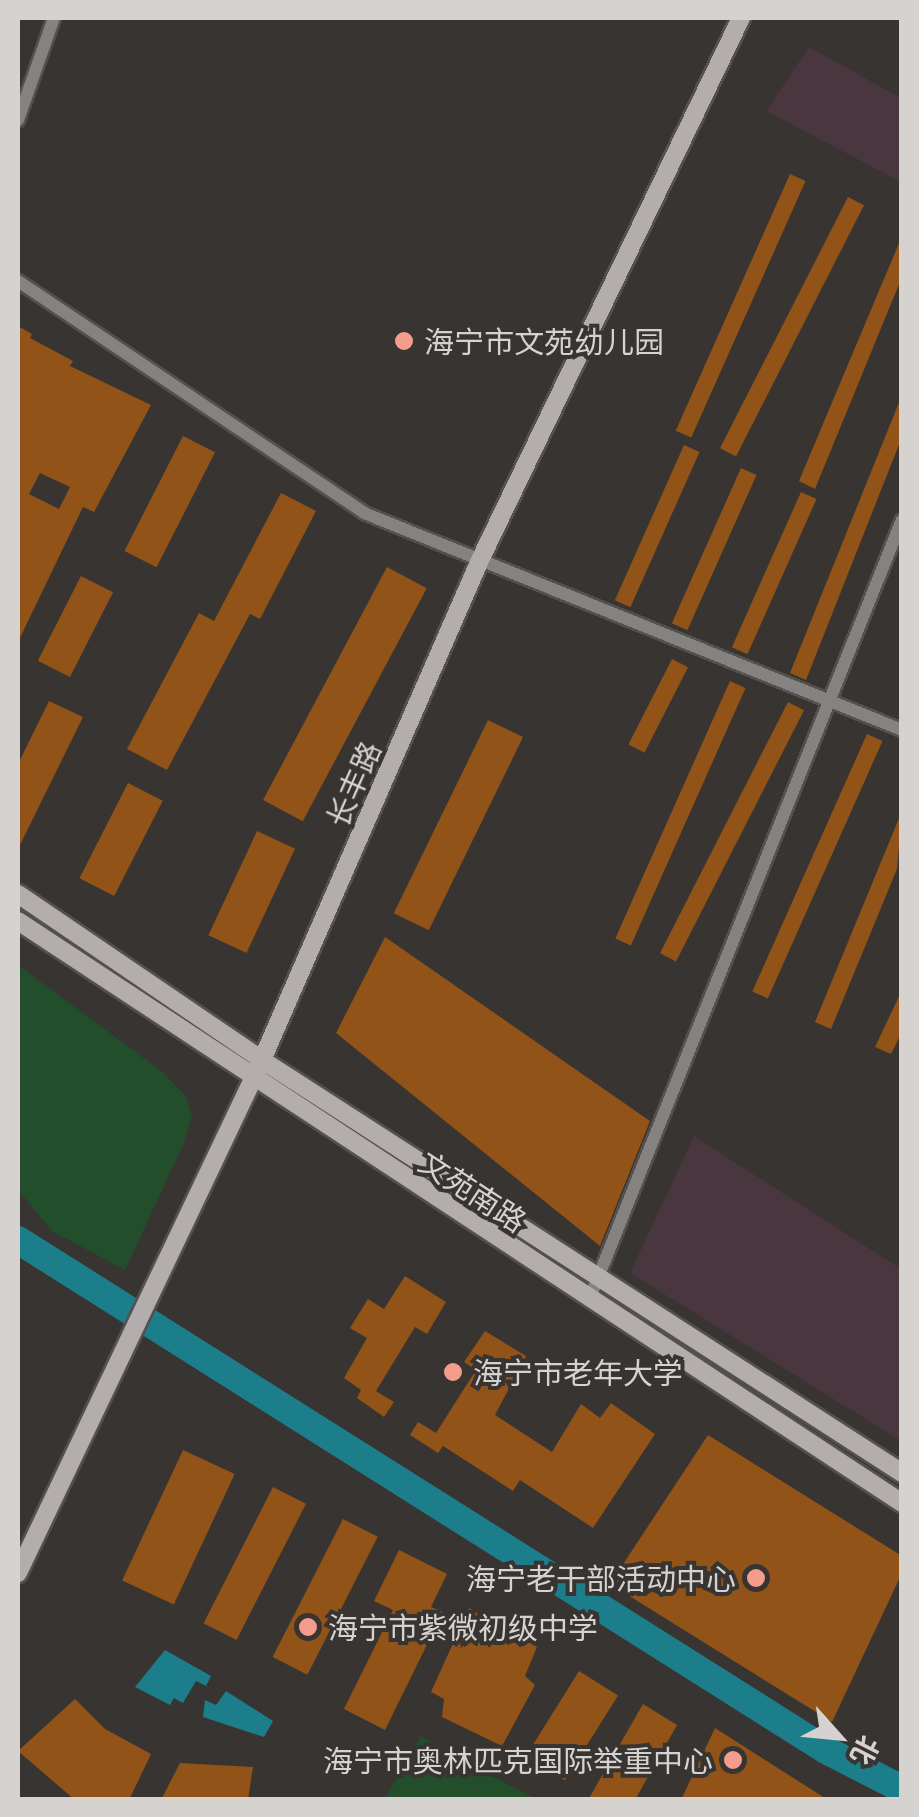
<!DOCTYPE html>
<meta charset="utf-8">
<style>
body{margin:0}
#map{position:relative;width:919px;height:1817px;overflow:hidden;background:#383431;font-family:Lato,"Noto Sans SC",sans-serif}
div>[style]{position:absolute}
.commercial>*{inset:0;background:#49363f}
.green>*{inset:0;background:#224e2c}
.water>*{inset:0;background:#1d7e8b}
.river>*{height:28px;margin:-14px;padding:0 14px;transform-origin:14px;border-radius:14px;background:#1d7e8b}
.building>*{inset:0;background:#915318;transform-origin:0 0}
.roads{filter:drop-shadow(2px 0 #54504e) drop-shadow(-2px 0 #54504e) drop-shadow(0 2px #54504e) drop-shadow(0 -2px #54504e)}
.street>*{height:12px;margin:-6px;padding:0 6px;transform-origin:6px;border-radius:6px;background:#858382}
.secondary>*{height:18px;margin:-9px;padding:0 9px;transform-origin:9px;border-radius:9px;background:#b3aead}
.dots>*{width:28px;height:28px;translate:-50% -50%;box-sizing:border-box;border:5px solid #383431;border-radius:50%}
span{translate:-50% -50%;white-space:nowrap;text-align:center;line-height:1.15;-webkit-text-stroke:8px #383431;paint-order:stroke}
.poi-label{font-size:30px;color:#d5d2d0}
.left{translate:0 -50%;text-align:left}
.right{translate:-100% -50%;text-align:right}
.street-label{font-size:30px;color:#d5d2d0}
.frame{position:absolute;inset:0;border:20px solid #d5d2d0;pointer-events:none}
.north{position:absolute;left:789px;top:1687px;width:100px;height:100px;-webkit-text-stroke:8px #383431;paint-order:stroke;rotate:117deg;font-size:28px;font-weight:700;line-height:40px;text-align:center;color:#d5d2d0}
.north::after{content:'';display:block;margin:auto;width:35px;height:45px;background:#d5d2d0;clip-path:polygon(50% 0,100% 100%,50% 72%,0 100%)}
</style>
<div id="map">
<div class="commercial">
<div style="clip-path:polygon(809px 47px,901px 98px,901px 182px,766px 111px)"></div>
<div style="clip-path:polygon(694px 1136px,901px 1269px,901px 1441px,630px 1273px)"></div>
</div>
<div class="green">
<div style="clip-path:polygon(18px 965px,164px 1073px,185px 1095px,192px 1116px,184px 1143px,125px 1270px,52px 1231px,18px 1190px)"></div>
<div style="clip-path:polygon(421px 1736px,484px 1772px,536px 1799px,385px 1799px)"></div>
</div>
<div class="water">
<div style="clip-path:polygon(165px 1650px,211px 1676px,206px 1686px,196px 1681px,183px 1703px,174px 1698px,170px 1705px,135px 1687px)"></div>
<div style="clip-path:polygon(226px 1691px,273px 1721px,264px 1737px,203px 1717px,205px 1700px,216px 1705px)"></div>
</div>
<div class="river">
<div style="left:18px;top:1240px;width:955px;rotate:32.26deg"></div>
<div style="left:826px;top:1750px;width:85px;rotate:27.2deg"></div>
</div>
<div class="building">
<div style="left:790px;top:174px;width:17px;height:281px;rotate:24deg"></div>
<div style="left:848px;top:197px;width:18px;height:282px;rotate:27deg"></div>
<div style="clip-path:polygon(902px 236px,902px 277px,815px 489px,799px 481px)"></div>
<div style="clip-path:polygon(evenodd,18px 326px,32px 334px,30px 338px,73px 361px,70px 366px,151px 405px,94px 512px,83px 507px,18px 642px,18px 326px,40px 473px,70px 487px,59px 509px,29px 494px,40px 473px)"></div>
<div style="clip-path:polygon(902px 395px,902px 437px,806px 680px,790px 673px)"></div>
<div style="left:183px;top:436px;width:36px;height:129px;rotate:27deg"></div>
<div style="left:684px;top:445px;width:17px;height:170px;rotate:24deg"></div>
<div style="left:741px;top:468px;width:17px;height:170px;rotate:24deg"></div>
<div style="left:801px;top:492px;width:17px;height:170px;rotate:24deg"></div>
<div style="clip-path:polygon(281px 493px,316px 511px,260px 619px,250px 614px,167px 770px,127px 749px,199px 613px,214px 621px)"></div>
<div style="left:387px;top:567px;width:45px;height:264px;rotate:28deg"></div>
<div style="left:81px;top:576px;width:36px;height:95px;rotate:27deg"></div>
<div style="left:672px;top:659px;width:18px;height:96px;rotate:27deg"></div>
<div style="left:730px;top:681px;width:17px;height:282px;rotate:24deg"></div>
<div style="clip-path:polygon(49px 701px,83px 717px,18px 849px,18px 764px)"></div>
<div style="left:788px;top:702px;width:18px;height:282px;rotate:27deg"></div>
<div style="left:488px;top:720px;width:39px;height:215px;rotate:26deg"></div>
<div style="left:867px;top:734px;width:17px;height:282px;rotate:24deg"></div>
<div style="left:128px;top:783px;width:39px;height:107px;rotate:27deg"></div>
<div style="clip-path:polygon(902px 811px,897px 869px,831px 1029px,815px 1022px)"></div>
<div style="left:257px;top:831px;width:42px;height:115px;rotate:25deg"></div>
<div style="clip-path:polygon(385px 937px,650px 1121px,600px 1246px,336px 1033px)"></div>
<div style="clip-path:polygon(902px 990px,902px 1032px,891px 1054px,875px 1047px)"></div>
<div style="clip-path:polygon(405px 1276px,446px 1302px,427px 1334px,415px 1327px,376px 1391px,394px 1402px,384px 1417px,357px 1398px,361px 1390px,344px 1378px,367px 1338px,350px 1328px,368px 1299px,384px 1309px)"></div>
<div style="clip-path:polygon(485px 1331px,526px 1356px,495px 1415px,552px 1452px,581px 1404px,600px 1418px,611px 1403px,655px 1434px,593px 1528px,520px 1480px,513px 1491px,443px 1446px,438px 1453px,410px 1435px,418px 1422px,436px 1433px,476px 1370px,464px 1362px)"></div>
<div style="clip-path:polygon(708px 1435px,902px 1556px,902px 1573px,832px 1722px,610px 1584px)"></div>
<div style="left:183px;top:1450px;width:57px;height:144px;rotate:25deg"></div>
<div style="left:273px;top:1487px;width:37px;height:153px;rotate:27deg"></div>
<div style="left:343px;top:1519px;width:39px;height:155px;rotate:27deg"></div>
<div style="clip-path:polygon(399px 1550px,447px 1574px,431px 1607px,443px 1612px,385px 1730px,344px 1709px,393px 1610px,374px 1601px)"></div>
<div style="clip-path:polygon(469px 1608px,537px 1647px,525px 1676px,535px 1685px,502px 1746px,442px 1717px,444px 1699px,431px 1692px)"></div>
<div style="left:579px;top:1671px;width:46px;height:100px;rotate:32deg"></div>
<div style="clip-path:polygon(75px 1699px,105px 1729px,151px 1754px,129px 1800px,75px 1800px,18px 1751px)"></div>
<div style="clip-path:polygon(643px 1704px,677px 1725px,635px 1800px,588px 1800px)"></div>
<div style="clip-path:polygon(715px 1728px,828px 1800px,681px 1800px)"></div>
<div style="clip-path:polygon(180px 1763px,253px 1767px,248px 1800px,161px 1800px)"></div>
</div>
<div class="roads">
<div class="street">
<div style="left:18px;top:120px;width:108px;rotate:-70.6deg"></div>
<div style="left:18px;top:281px;width:417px;rotate:33.8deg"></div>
<div style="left:364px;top:513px;width:580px;rotate:21.97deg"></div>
<div style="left:589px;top:1300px;width:840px;rotate:-68.14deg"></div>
</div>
<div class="secondary">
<div style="left:18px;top:894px;width:295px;rotate:34.2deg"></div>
<div style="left:262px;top:1060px;width:762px;rotate:32.83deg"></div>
<div style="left:18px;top:921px;width:1058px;rotate:33.36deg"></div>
<div style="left:18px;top:1573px;width:568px;rotate:-64.56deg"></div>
<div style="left:262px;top:1060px;width:545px;rotate:-66.44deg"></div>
<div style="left:480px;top:560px;width:602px;rotate:-64.29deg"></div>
</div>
</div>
<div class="dots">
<div style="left:404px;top:341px;background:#f49d8d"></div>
<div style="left:453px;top:1372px;background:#f49d8d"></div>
<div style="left:756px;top:1578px;background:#f49d8d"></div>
<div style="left:308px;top:1627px;background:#f49d8d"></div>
<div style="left:733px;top:1760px;background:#f49d8d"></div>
</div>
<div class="poi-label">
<span class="left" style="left:424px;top:341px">海宁市文苑幼儿园</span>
<span class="left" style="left:473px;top:1372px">海宁市老年大学</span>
<span class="right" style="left:736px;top:1578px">海宁老干部活动中心</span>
<span class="left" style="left:328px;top:1627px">海宁市紫微初级中学</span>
<span class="right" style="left:713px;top:1760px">海宁市奥林匹克国际举重中心</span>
</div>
<div class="street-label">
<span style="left:353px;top:784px;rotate:-66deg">长丰路</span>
<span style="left:473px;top:1191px;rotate:33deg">文苑南路</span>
</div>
<div class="frame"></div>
<div class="north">北</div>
</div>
